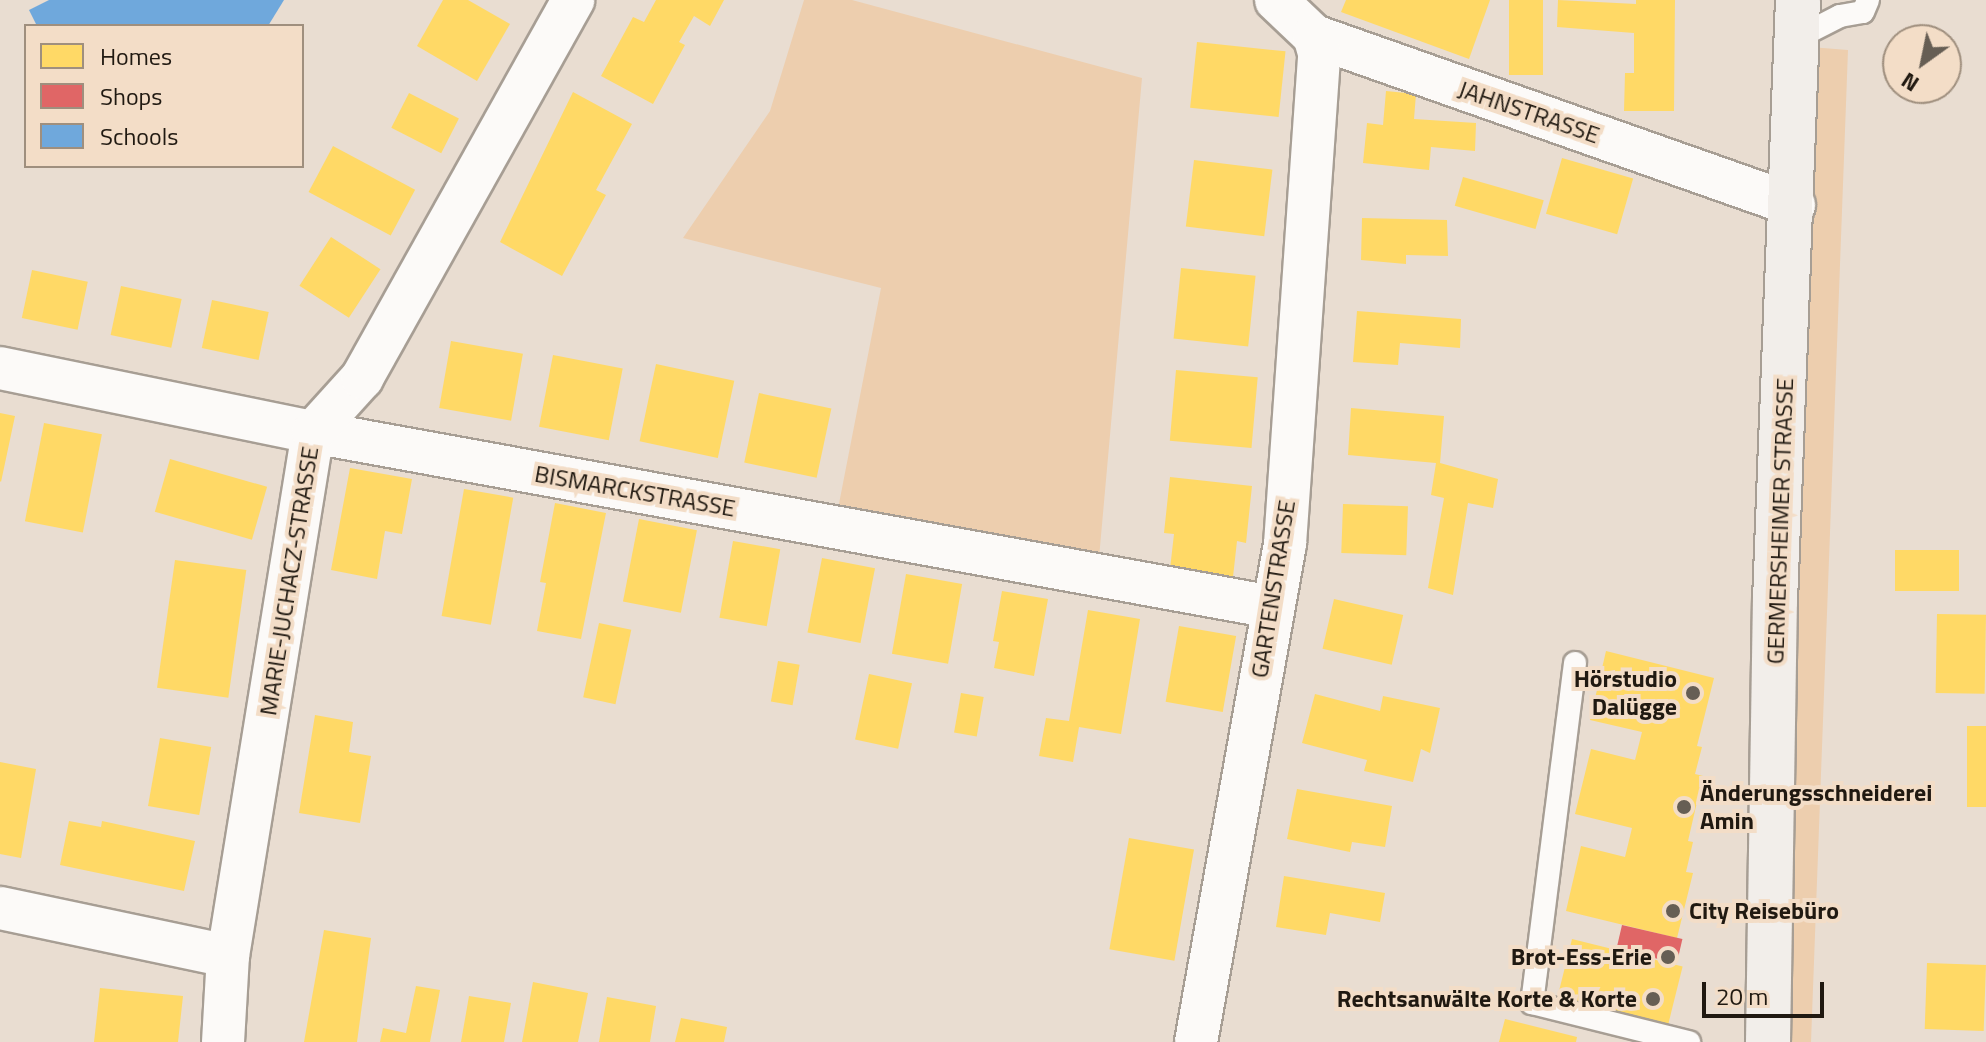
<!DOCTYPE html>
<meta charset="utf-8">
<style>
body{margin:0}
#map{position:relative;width:1986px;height:1042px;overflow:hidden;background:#e9ddd1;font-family:"Titillium Web",sans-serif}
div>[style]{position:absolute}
.green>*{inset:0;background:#edceae}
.homes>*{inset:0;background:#ffd966;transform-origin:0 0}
.shops>*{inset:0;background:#e06666;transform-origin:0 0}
.schools>*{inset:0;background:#6fa8dc}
.roads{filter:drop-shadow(2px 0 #a79e94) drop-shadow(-2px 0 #a79e94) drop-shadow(0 2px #a79e94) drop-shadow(0 -2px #a79e94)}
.service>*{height:22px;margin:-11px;padding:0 11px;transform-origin:11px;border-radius:11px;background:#fcfaf8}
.minor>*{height:42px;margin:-21px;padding:0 21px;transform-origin:21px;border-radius:21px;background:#fcfaf8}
.secondary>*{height:44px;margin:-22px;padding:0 22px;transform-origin:22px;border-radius:22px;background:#f2eeea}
.dots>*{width:22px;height:22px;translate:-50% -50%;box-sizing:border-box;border:4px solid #f3ddc7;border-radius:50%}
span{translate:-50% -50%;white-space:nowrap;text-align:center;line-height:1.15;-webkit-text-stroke:8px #f3ddc7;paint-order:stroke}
.street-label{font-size:24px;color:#201911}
.poi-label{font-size:24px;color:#201911;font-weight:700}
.right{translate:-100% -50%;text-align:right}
.left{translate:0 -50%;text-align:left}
.legend{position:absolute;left:24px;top:24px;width:280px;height:144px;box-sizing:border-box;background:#f3ddc7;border:2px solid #9f8f7e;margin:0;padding:10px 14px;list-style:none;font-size:24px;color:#201911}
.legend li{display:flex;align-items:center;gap:16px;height:40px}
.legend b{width:40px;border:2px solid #9f8f7e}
.north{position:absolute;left:1882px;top:24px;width:80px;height:80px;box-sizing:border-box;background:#f3ddc7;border:2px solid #9f8f7e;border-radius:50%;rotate:213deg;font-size:22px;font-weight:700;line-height:32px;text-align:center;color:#201911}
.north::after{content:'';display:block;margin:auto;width:28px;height:36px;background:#665e54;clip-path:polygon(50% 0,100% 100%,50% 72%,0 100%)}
.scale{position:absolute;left:1702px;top:982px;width:122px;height:36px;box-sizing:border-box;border:4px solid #201911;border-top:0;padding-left:10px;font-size:24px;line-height:28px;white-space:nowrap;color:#201911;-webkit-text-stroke:6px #f3ddc7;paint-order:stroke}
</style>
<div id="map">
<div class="green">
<div style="clip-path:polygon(804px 0,852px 0,1142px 78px,1099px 558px,837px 514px,881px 288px,683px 238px,770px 111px)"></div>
<div style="clip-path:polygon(1810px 47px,1848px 50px,1811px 1042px,1787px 1042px)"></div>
</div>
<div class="homes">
<div style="clip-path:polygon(443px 0,468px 0,510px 24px,477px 81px,417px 46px)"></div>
<div style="clip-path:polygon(656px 0,724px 0,710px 26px,694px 16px,679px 42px,685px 45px,653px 104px,601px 76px,633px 17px,644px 22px)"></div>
<div style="clip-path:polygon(1346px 0,1490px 0,1469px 59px,1341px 12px)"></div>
<div style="left:1509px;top:0;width:34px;height:75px"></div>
<div style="clip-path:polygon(1558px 0,1636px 4px,1636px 0,1675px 0,1674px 111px,1624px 111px,1625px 73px,1634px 73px,1634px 33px,1557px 27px)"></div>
<div style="left:1197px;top:42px;width:89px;height:66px;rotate:6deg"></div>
<div style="clip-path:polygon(1386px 91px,1416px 94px,1414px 119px,1476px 123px,1475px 151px,1431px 147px,1429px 170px,1363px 163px,1367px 123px,1383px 125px)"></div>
<div style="clip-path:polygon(573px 92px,632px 124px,596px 190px,606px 195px,562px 276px,500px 242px)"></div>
<div style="left:409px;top:93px;width:56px;height:39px;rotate:27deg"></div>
<div style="left:333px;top:146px;width:93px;height:52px;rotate:28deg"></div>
<div style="left:1562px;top:158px;width:74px;height:58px;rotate:16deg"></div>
<div style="left:1194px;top:160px;width:79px;height:67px;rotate:7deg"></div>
<div style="left:1463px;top:177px;width:84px;height:30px;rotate:16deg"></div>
<div style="clip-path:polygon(1362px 218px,1447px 220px,1448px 256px,1406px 255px,1406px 264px,1361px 260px)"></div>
<div style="left:331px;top:237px;width:59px;height:58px;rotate:33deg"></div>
<div style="left:1181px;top:268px;width:75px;height:71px;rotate:6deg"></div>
<div style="left:32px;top:270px;width:57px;height:49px;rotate:12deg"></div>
<div style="left:121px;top:286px;width:62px;height:50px;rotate:12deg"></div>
<div style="left:212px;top:300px;width:58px;height:49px;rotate:12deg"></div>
<div style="clip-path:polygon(1357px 311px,1461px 319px,1460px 348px,1400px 343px,1398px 365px,1353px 362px)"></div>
<div style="left:451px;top:341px;width:73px;height:68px;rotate:10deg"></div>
<div style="left:553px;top:355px;width:71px;height:73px;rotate:11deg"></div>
<div style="left:656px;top:364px;width:80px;height:79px;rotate:12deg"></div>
<div style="left:1176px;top:370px;width:82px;height:71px;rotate:5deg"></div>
<div style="left:759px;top:393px;width:74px;height:71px;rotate:12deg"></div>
<div style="clip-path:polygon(1351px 408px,1444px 416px,1440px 463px,1498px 479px,1493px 508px,1468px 503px,1453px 595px,1428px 588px,1444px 498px,1431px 495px,1436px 463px,1348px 455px)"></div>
<div style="clip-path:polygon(0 413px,15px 416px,1px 482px,0 481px)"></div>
<div style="left:44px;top:423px;width:59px;height:100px;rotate:11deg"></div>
<div style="left:170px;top:459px;width:101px;height:55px;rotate:16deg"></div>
<div style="clip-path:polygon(350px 468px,412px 479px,402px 534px,385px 531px,377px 579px,331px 570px)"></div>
<div style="clip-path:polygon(1170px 477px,1252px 486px,1246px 543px,1237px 541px,1233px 577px,1170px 569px,1174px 534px,1164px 533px)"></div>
<div style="left:464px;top:489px;width:50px;height:129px;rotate:10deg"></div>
<div style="clip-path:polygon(555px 503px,606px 513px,581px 639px,537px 631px,546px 583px,540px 582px)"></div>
<div style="left:1343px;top:504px;width:65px;height:49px;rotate:2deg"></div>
<div style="left:639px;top:519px;width:59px;height:84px;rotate:11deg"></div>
<div style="left:733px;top:541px;width:48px;height:78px;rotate:10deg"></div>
<div style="left:1895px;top:550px;width:64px;height:41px"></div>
<div style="left:822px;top:558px;width:54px;height:76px;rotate:11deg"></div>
<div style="left:175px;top:560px;width:72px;height:129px;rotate:8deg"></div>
<div style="left:906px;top:574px;width:57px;height:81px;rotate:10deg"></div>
<div style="clip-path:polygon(1002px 591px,1048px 599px,1034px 676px,994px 668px,999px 642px,993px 641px)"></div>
<div style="left:1334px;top:599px;width:71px;height:51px;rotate:13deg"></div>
<div style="clip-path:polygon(1088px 610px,1140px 619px,1121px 734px,1079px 727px,1073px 762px,1039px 756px,1046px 718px,1069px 721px)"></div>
<div style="left:1937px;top:614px;width:49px;height:79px;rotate:1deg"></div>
<div style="left:599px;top:623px;width:33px;height:76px;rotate:12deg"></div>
<div style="left:1179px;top:626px;width:58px;height:77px;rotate:10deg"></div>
<div style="clip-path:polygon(1606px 651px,1714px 678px,1697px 746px,1702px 747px,1695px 774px,1703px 776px,1688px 841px,1693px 842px,1686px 872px,1693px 873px,1677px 938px,1566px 911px,1581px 846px,1625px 857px,1632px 828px,1575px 814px,1591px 749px,1635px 760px,1642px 732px,1590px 720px)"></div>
<div style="left:778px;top:661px;width:22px;height:41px;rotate:10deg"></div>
<div style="left:869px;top:674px;width:44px;height:67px;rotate:12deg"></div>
<div style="left:961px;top:693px;width:23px;height:40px;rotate:10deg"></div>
<div style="clip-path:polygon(1315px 694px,1380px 711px,1383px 696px,1440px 708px,1430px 753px,1421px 749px,1413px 782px,1364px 771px,1367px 760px,1302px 743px)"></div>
<div style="clip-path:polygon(315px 715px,353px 722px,349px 752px,371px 756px,360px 823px,299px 813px)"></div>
<div style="left:1967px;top:726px;width:19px;height:81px"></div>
<div style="left:160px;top:738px;width:52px;height:69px;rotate:10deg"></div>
<div style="clip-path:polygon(0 762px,36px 769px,21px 858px,0 854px)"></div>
<div style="clip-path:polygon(1297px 789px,1392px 806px,1385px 847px,1352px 842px,1350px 852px,1287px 839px)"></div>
<div style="clip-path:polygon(69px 821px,101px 827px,102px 821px,195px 841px,184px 891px,60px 865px)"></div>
<div style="left:1129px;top:838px;width:66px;height:113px;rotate:10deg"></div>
<div style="clip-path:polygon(1284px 876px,1385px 893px,1380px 922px,1330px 913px,1326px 935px,1276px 927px)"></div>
<div style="clip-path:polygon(324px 930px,371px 938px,357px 1042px,304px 1042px)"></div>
<div style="left:1572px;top:939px;width:114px;height:67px;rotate:14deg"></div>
<div style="left:1927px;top:963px;width:59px;height:66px;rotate:2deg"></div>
<div style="clip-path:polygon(533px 982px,588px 993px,578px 1042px,522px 1042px)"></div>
<div style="clip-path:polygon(416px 986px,440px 990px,430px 1042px,380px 1042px,383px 1028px,406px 1033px)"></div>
<div style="clip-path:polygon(100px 988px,183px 996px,178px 1042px,94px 1042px)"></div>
<div style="clip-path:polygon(469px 996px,511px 1003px,504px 1042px,461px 1042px)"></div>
<div style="clip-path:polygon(607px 997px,656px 1006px,650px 1042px,599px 1042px)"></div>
<div style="clip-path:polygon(681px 1018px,727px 1027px,724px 1042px,675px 1042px)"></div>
<div style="clip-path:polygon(1505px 1019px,1577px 1037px,1576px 1042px,1499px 1042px)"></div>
</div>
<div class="shops">
<div style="left:1622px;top:925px;width:62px;height:25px;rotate:13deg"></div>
</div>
<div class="schools">
<div style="clip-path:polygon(49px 0,284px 0,268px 26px,37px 26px,29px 10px)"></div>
</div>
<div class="roads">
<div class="service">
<div style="left:1797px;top:38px;width:48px;rotate:-27.1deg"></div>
<div style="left:1840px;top:16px;width:23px;rotate:-10deg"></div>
<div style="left:1863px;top:12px;width:13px;rotate:-67deg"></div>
<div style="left:1575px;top:663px;width:343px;rotate:97.2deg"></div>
<div style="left:1532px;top:1003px;width:162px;rotate:14deg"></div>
</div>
<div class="minor">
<div style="left:1276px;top:0;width:52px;rotate:43.5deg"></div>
<div style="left:1314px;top:36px;width:509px;rotate:19.4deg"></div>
<div style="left:0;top:368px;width:319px;rotate:11.6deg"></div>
<div style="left:313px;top:432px;width:975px;rotate:10.34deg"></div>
<div style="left:0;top:908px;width:233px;rotate:11.9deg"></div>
<div style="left:223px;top:1042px;width:86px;rotate:-86.7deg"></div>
<div style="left:228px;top:956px;width:531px;rotate:-80.79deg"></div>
<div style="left:313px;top:432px;width:73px;rotate:-47.8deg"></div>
<div style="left:362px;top:378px;width:433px;rotate:-60.8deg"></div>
<div style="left:1196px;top:1042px;width:506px;rotate:-79.87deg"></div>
<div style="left:1285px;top:544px;width:492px;rotate:-86deg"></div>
<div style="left:1319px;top:53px;width:18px;rotate:-106deg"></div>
</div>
<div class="secondary">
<div style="left:1768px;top:1042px;width:441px;rotate:-89.1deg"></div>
<div style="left:1775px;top:601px;width:601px;rotate:-87.81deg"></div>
</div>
</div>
<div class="dots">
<div style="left:1693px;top:693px;background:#665e54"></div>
<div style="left:1684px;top:807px;background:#665e54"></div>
<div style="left:1673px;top:911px;background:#665e54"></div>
<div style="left:1668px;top:957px;background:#665e54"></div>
<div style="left:1653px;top:999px;background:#665e54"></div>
</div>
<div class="street-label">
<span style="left:1529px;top:112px;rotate:19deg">JAHNSTRASSE</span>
<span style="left:635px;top:491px;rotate:10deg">BISMARCKSTRASSE</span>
<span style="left:1780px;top:521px;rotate:-88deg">GERMERSHEIMER STRASSE</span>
<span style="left:289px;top:581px;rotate:-81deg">MARIE-JUCHACZ-STRASSE</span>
<span style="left:1273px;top:589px;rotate:-81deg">GARTENSTRASSE</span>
</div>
<div class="poi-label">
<span class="right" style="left:1677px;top:693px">Hörstudio<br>Dalügge</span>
<span class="left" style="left:1700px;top:807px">Änderungsschneiderei<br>Amin</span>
<span class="left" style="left:1689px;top:911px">City Reisebüro</span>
<span class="right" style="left:1652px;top:957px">Brot-Ess-Erie</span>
<span class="right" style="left:1637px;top:999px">Rechtsanwälte Korte &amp; Korte</span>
</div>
<ul class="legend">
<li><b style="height:22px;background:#ffd966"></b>Homes</li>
<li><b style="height:22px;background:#e06666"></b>Shops</li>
<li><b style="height:22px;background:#6fa8dc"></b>Schools</li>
</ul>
<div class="north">N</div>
<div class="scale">20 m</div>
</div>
